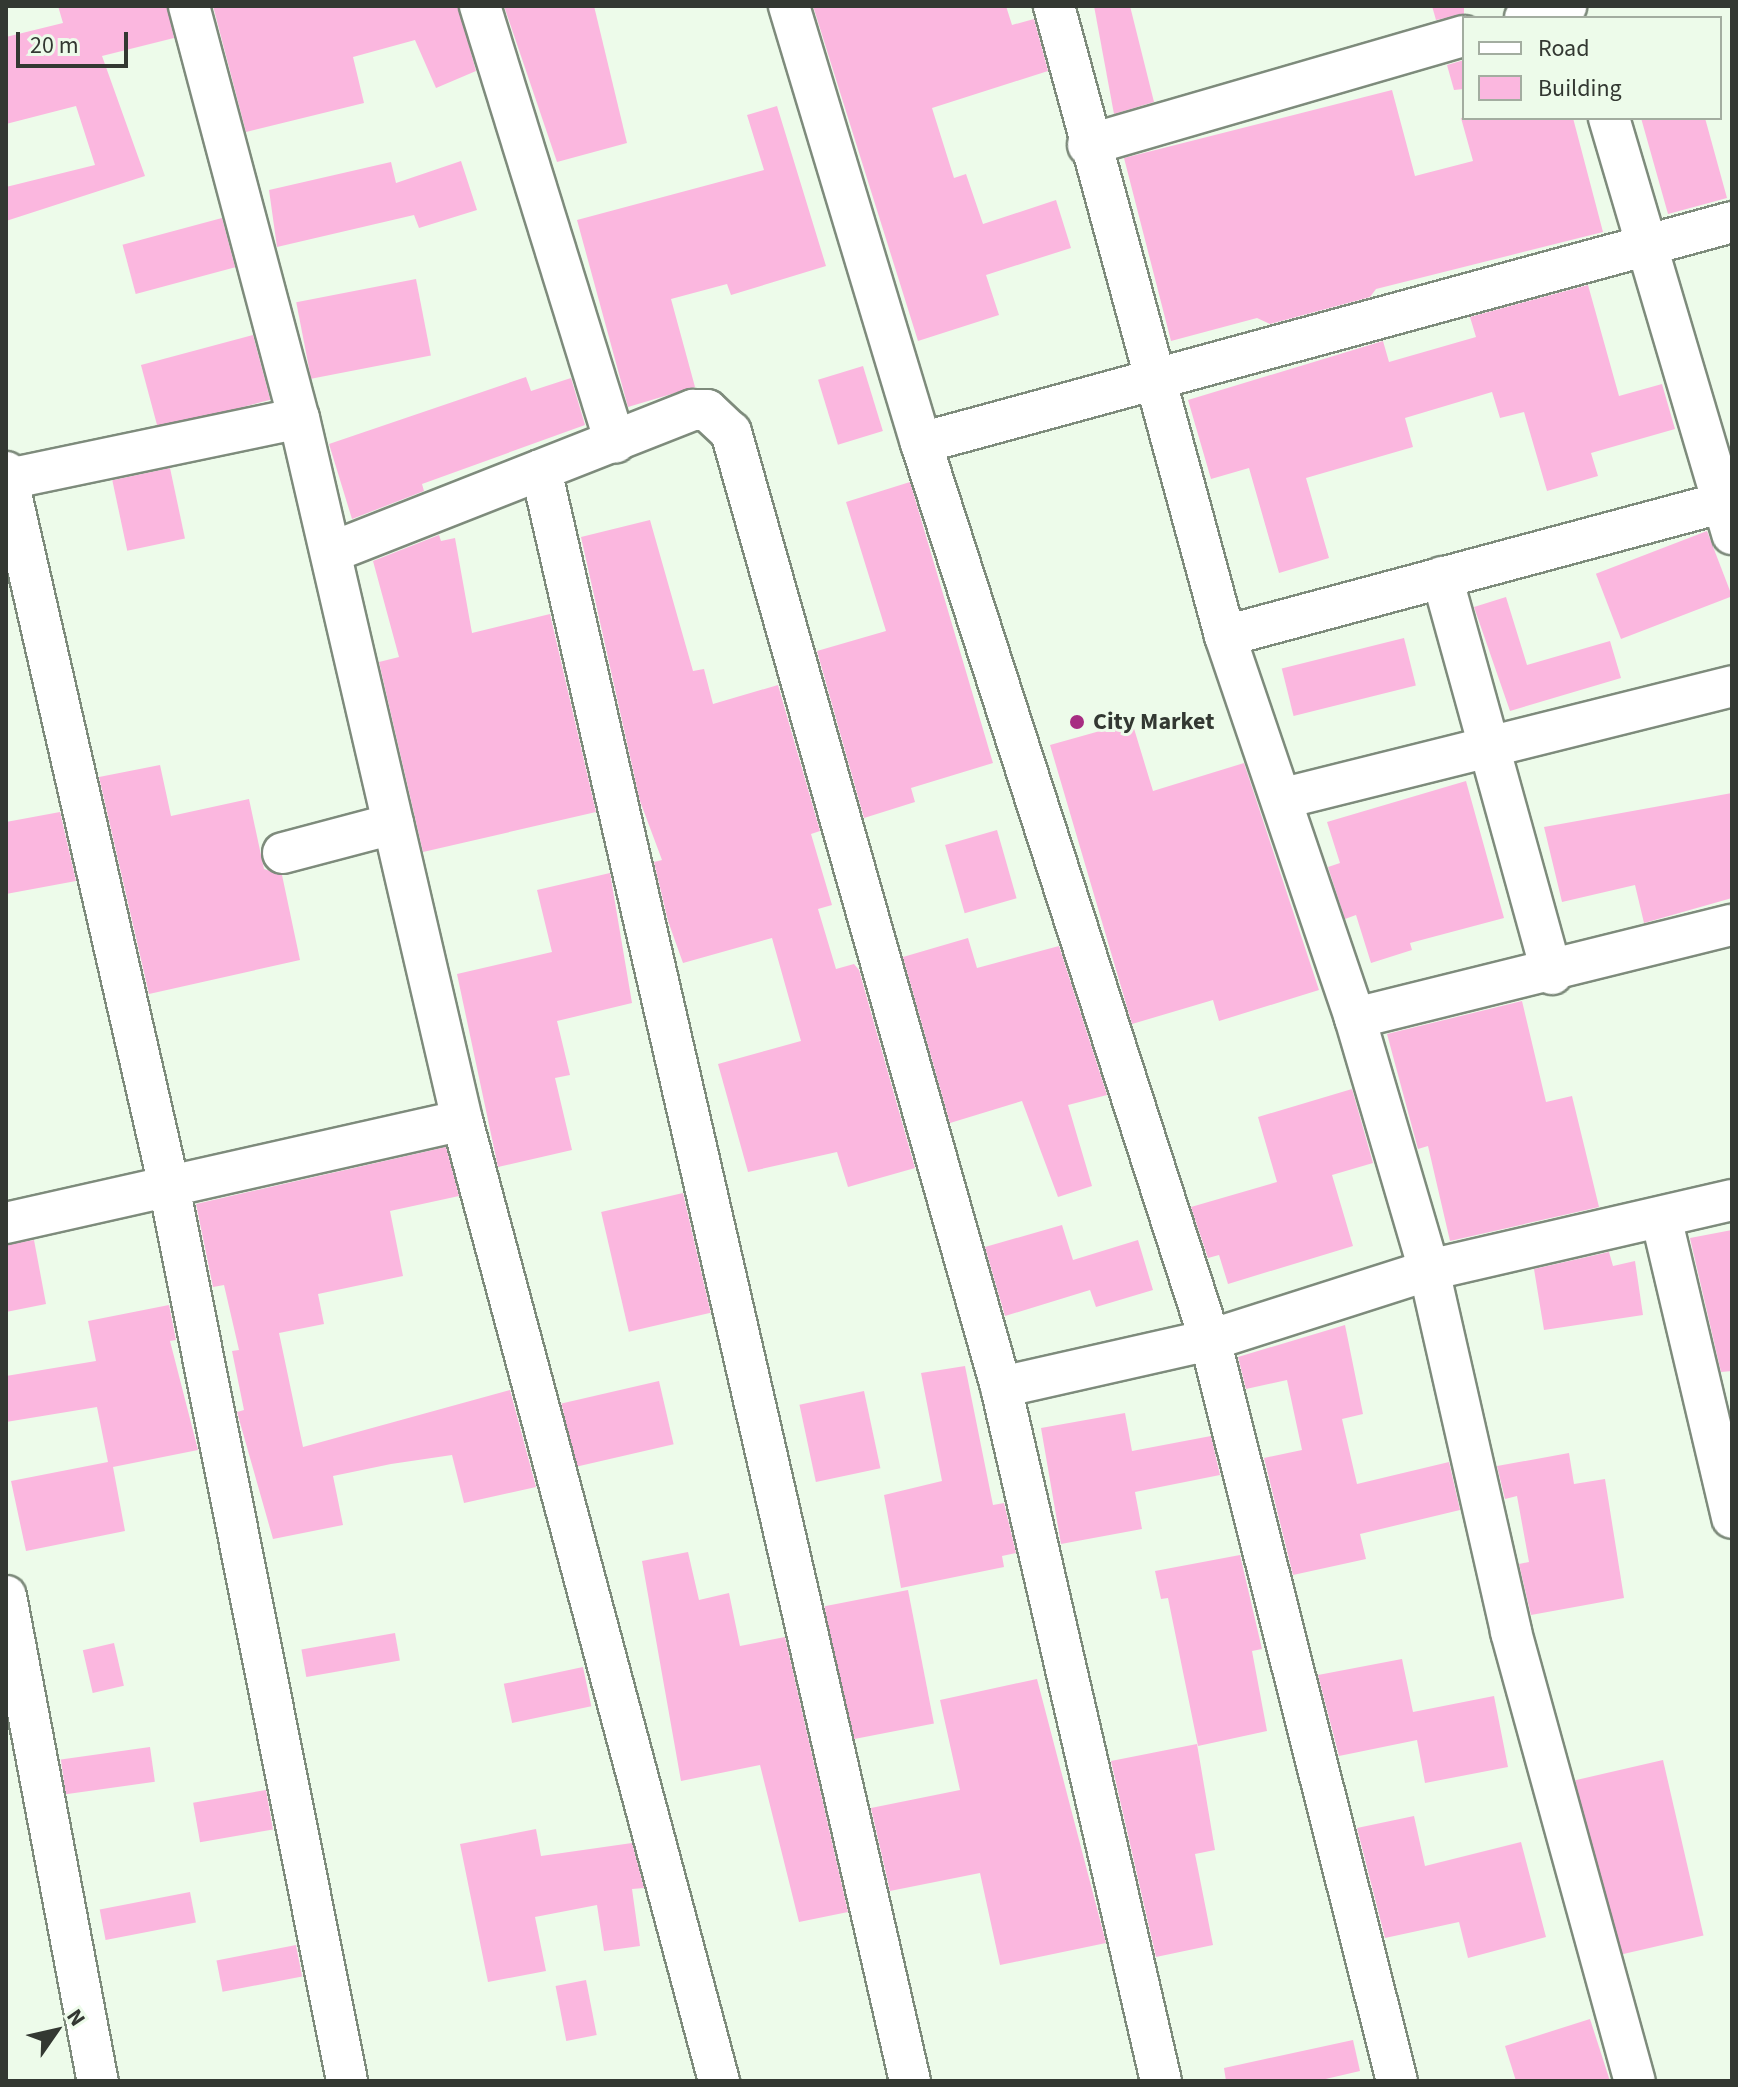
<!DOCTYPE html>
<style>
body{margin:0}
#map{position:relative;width:1738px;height:2087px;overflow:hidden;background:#edfbea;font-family:"Source Sans 3",sans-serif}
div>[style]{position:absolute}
.building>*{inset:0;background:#fbb7df;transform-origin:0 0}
.roads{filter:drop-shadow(2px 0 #7e8b7c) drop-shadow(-2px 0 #7e8b7c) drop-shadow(0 2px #7e8b7c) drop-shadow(0 -2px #7e8b7c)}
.minor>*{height:40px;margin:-20px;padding:0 20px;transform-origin:20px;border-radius:20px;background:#fff}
.dots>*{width:22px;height:22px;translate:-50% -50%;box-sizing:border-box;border:4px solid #edfbea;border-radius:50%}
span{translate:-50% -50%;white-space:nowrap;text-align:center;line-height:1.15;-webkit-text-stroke:6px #edfbea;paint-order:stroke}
.poi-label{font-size:24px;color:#333832;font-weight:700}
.left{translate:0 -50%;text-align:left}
.frame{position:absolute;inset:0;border:8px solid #333832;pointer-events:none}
.legend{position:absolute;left:1462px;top:16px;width:260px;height:104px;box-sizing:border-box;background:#edfbea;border:2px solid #a3ada0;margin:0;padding:10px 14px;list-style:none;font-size:24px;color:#333832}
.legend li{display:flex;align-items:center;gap:16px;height:40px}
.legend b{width:40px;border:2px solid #a3ada0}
.north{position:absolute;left:16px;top:1991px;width:80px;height:80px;-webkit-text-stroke:6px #edfbea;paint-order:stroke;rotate:56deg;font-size:22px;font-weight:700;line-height:32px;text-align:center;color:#333832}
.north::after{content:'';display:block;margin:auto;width:28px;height:36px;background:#333832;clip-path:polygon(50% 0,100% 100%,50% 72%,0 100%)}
.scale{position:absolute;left:16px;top:32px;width:112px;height:36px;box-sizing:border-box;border:4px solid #333832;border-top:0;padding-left:10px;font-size:24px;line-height:28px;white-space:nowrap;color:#333832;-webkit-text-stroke:6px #edfbea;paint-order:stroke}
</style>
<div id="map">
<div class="building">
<div style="clip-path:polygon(58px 6px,167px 6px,174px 38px,102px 56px,145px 176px,6px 221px,6px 187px,95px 165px,76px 106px,6px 124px,6px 37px,63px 23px)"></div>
<div style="clip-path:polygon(213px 6px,458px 6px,476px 71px,436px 88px,415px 40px,353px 57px,364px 103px,246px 132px)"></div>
<div style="clip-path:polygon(504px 6px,594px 6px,627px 143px,557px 162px)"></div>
<div style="clip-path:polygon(813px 6px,1006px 6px,1012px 25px,1034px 19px,1048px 71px,932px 108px,954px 178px,966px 174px,983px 224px,1056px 200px,1071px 248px,986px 275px,999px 315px,918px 341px)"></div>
<div style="clip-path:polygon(1094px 6px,1130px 6px,1154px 102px,1114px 114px)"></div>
<div style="clip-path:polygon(1432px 6px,1464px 6px,1464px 14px,1436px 20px)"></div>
<div style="clip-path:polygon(1464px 60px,1464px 89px,1454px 90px,1447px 65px)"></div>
<div style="clip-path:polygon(1392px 90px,1415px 176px,1473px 161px,1461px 118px,1573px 118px,1603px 232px,1376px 289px,1370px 297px,1270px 324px,1257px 318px,1171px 341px,1124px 158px)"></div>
<div style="clip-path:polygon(777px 106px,826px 266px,731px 295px,727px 284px,671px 299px,695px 387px,628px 407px,577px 220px,764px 170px,747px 115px)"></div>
<div style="clip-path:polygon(1641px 118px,1705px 118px,1727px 198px,1668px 214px)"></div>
<div style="clip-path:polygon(461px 161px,477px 210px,419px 228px,414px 215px,277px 247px,269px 190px,391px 162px,396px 183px)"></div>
<div style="left:222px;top:218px;width:51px;height:103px;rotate:75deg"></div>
<div style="left:416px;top:279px;width:78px;height:122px;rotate:79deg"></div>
<div style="clip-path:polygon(1588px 285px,1619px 396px,1662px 384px,1675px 429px,1591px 453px,1598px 476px,1547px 491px,1524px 412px,1500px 418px,1492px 392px,1405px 418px,1413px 447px,1306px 478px,1329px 558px,1279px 573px,1249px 468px,1211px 479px,1188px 400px,1383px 341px,1389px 362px,1476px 337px,1470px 317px)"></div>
<div style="left:253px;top:335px;width:67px;height:116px;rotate:75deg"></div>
<div style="left:863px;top:366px;width:68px;height:47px;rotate:73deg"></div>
<div style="clip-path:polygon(526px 377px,531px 391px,571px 378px,585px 425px,422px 484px,424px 491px,352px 519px,329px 444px)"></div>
<div style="left:170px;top:468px;width:72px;height:59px;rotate:78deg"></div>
<div style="clip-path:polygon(910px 482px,993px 763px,911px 788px,915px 802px,864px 818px,817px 651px,886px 631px,846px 502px)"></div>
<div style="clip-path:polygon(650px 520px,693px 671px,704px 669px,713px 704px,778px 685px,820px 831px,811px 834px,832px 905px,818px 909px,836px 969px,854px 964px,859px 970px,915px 1168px,848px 1187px,837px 1152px,748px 1172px,718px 1064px,801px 1041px,772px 938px,683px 963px,668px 921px,654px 862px,662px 860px,640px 801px,581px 537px)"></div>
<div style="left:1707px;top:531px;width:70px;height:119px;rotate:69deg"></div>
<div style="clip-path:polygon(439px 535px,441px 541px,455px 538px,472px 633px,550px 614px,596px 812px,423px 852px,379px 662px,399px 657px,373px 561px)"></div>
<div style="clip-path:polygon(1506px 597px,1527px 665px,1610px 641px,1621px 678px,1510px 711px,1474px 607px)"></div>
<div style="left:1404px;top:638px;width:49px;height:126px;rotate:76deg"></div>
<div style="clip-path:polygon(1132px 722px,1153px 791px,1244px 763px,1319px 990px,1219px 1021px,1213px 1000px,1132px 1024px,1050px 745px)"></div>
<div style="clip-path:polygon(160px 765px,171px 816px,249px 799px,264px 869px,282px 875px,300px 960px,149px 994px,99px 777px)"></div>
<div style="clip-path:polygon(1466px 781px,1504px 918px,1410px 943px,1412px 950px,1371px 963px,1356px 915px,1345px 919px,1328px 867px,1340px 863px,1327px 822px)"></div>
<div style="clip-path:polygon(1732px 793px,1732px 898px,1644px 923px,1635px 885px,1562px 902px,1544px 827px)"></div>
<div style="clip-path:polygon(60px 812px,76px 881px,6px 894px,6px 822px)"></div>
<div style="left:997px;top:830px;width:71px;height:54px;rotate:74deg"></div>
<div style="clip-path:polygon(610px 873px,632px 1003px,557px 1021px,570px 1075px,555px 1078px,572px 1150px,498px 1167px,457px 974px,552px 952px,537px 890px)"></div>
<div style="clip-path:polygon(968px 938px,977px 968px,1059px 946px,1107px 1095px,1068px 1105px,1092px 1186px,1058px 1197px,1022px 1101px,950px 1123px,903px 957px)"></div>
<div style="clip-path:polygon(1522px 1001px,1546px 1102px,1572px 1096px,1599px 1207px,1450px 1241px,1428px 1146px,1418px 1149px,1387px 1034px)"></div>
<div style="clip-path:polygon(1352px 1089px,1373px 1163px,1332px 1175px,1353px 1246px,1228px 1284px,1219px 1255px,1208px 1258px,1191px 1207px,1277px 1182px,1258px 1117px)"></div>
<div style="clip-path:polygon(446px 1147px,459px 1196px,390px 1211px,403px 1276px,318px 1294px,324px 1324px,279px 1333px,303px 1447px,510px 1390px,536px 1487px,464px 1503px,452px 1455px,391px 1464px,333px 1476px,343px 1525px,273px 1539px,237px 1412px,244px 1410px,232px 1351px,239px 1350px,224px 1285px,213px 1287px,196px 1204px)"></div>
<div style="left:683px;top:1193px;width:123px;height:84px;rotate:77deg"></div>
<div style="clip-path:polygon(1062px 1225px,1073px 1260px,1138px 1240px,1153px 1290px,1096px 1307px,1090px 1290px,1005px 1316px,985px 1247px)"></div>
<div style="clip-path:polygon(1732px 1230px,1732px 1371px,1721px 1372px,1690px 1238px)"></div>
<div style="clip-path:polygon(34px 1240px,46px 1304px,6px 1312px,6px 1245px)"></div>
<div style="clip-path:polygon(1609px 1252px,1613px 1266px,1635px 1261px,1643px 1315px,1544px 1330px,1534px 1269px)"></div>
<div style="clip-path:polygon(169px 1305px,176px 1340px,170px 1341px,198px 1450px,113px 1467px,125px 1531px,26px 1551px,11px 1481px,108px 1462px,97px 1407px,6px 1422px,6px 1376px,96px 1361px,88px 1321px)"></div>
<div style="clip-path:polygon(1345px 1325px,1363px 1414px,1342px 1419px,1357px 1484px,1449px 1462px,1460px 1510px,1360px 1534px,1366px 1559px,1293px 1575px,1264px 1458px,1302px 1450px,1287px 1380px,1246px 1389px,1238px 1357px)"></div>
<div style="clip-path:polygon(965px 1366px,993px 1505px,1004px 1503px,1016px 1553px,1002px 1556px,1004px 1567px,901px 1588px,884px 1495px,942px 1481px,921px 1373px)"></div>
<div style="left:659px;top:1381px;width:65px;height:100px;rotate:77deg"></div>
<div style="left:864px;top:1391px;width:79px;height:66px;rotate:78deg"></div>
<div style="clip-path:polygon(1125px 1413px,1132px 1451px,1211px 1436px,1220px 1475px,1135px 1492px,1142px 1529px,1061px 1544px,1041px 1428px)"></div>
<div style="clip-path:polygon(1569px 1453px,1574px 1484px,1605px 1479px,1624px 1598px,1531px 1615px,1519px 1564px,1529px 1562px,1517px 1496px,1505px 1499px,1497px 1466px)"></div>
<div style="clip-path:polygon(688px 1552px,699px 1600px,729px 1593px,740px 1646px,785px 1637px,848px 1912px,799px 1922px,760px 1765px,681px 1781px,642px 1561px)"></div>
<div style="clip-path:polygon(1240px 1555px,1262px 1649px,1252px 1651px,1267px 1731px,1198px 1746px,1168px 1598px,1161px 1599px,1155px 1571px)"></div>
<div style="left:908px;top:1590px;width:136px;height:85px;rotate:79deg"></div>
<div style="left:395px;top:1633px;width:28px;height:95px;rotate:80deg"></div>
<div style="left:114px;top:1643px;width:44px;height:32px;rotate:77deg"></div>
<div style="clip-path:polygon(1402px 1659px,1413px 1712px,1494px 1696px,1508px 1767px,1425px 1783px,1417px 1740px,1339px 1756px,1318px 1675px)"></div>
<div style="left:583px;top:1667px;width:40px;height:81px;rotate:78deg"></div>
<div style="clip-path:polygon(1037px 1679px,1106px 1943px,1000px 1965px,980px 1873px,890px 1891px,871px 1808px,960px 1790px,940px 1700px)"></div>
<div style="clip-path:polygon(1197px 1744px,1215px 1850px,1195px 1854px,1213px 1945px,1156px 1957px,1111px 1761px)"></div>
<div style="left:150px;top:1747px;width:35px;height:90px;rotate:82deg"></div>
<div style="left:1663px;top:1760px;width:180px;height:90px;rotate:77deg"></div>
<div style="left:266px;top:1790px;width:40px;height:74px;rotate:80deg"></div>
<div style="clip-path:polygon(1414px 1816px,1425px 1866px,1521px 1842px,1546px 1937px,1468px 1958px,1459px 1922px,1385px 1938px,1357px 1828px)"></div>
<div style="clip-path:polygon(536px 1829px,541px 1856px,632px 1843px,644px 1888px,632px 1889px,640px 1946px,604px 1951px,597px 1905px,535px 1917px,546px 1971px,488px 1982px,460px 1844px)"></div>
<div style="left:190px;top:1892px;width:31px;height:92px;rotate:79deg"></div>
<div style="left:296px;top:1945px;width:32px;height:81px;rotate:79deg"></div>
<div style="left:586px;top:1980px;width:56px;height:31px;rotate:79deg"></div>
<div style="clip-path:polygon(1590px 2019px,1610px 2081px,1516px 2081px,1505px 2046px)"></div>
<div style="clip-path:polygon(1353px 2040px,1360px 2071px,1317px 2081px,1226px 2081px,1224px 2068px)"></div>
</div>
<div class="roads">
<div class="minor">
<div style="left:189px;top:6px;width:426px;rotate:75.1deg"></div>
<div style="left:299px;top:418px;width:721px;rotate:76.93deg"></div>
<div style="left:462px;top:1120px;width:995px;rotate:75.03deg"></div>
<div style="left:480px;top:6px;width:457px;rotate:72.8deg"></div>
<div style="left:789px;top:6px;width:457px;rotate:73.2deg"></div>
<div style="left:921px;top:443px;width:942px;rotate:72.14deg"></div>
<div style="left:1210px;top:1340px;width:764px;rotate:75.84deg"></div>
<div style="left:1054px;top:6px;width:653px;rotate:74.81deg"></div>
<div style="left:1225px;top:636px;width:404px;rotate:71.2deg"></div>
<div style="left:1355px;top:1018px;width:263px;rotate:73.6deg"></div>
<div style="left:1429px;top:1270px;width:371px;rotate:77.2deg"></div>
<div style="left:1511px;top:1632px;width:466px;rotate:74.6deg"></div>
<div style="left:1525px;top:18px;width:43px;rotate:-16.3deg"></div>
<div style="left:1609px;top:118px;width:434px;rotate:73.5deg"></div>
<div style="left:1088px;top:145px;width:391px;rotate:-16.2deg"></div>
<div style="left:921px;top:443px;width:841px;rotate:-15.24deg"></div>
<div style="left:541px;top:470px;width:1653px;rotate:77.1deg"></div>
<div style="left:6px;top:472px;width:732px;rotate:77.14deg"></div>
<div style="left:169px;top:1186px;width:913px;rotate:78.75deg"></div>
<div style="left:8px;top:479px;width:297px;rotate:-11.8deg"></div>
<div style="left:332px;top:552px;width:388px;rotate:-21.5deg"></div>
<div style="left:693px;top:410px;width:14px"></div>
<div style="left:707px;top:410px;width:33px;rotate:43deg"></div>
<div style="left:731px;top:432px;width:992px;rotate:74.21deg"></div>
<div style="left:1001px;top:1387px;width:712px;rotate:77.02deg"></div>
<div style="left:1442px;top:577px;width:412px;rotate:74.5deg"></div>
<div style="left:1225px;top:636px;width:525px;rotate:-15.02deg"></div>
<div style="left:1284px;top:798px;width:462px;rotate:-14deg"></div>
<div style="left:283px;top:853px;width:114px;rotate:-14.8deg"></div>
<div style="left:1355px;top:1018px;width:388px;rotate:-13.9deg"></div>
<div style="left:1661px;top:1217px;width:309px;rotate:76.7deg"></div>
<div style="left:6px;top:1223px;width:467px;rotate:-12.7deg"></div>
<div style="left:1001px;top:1387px;width:214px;rotate:-12.7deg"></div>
<div style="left:1210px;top:1340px;width:230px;rotate:-17.7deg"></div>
<div style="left:1429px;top:1270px;width:311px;rotate:-13deg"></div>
<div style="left:6px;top:1596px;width:494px;rotate:79.3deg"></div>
</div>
</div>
<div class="dots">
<div style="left:1077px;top:722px;background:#a72d82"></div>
</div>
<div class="poi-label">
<span class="left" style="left:1093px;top:722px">City Market</span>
</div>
<div class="frame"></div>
<ul class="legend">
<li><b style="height:10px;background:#fff"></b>Road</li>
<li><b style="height:22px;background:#fbb7df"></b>Building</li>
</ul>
<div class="north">N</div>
<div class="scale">20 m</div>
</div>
